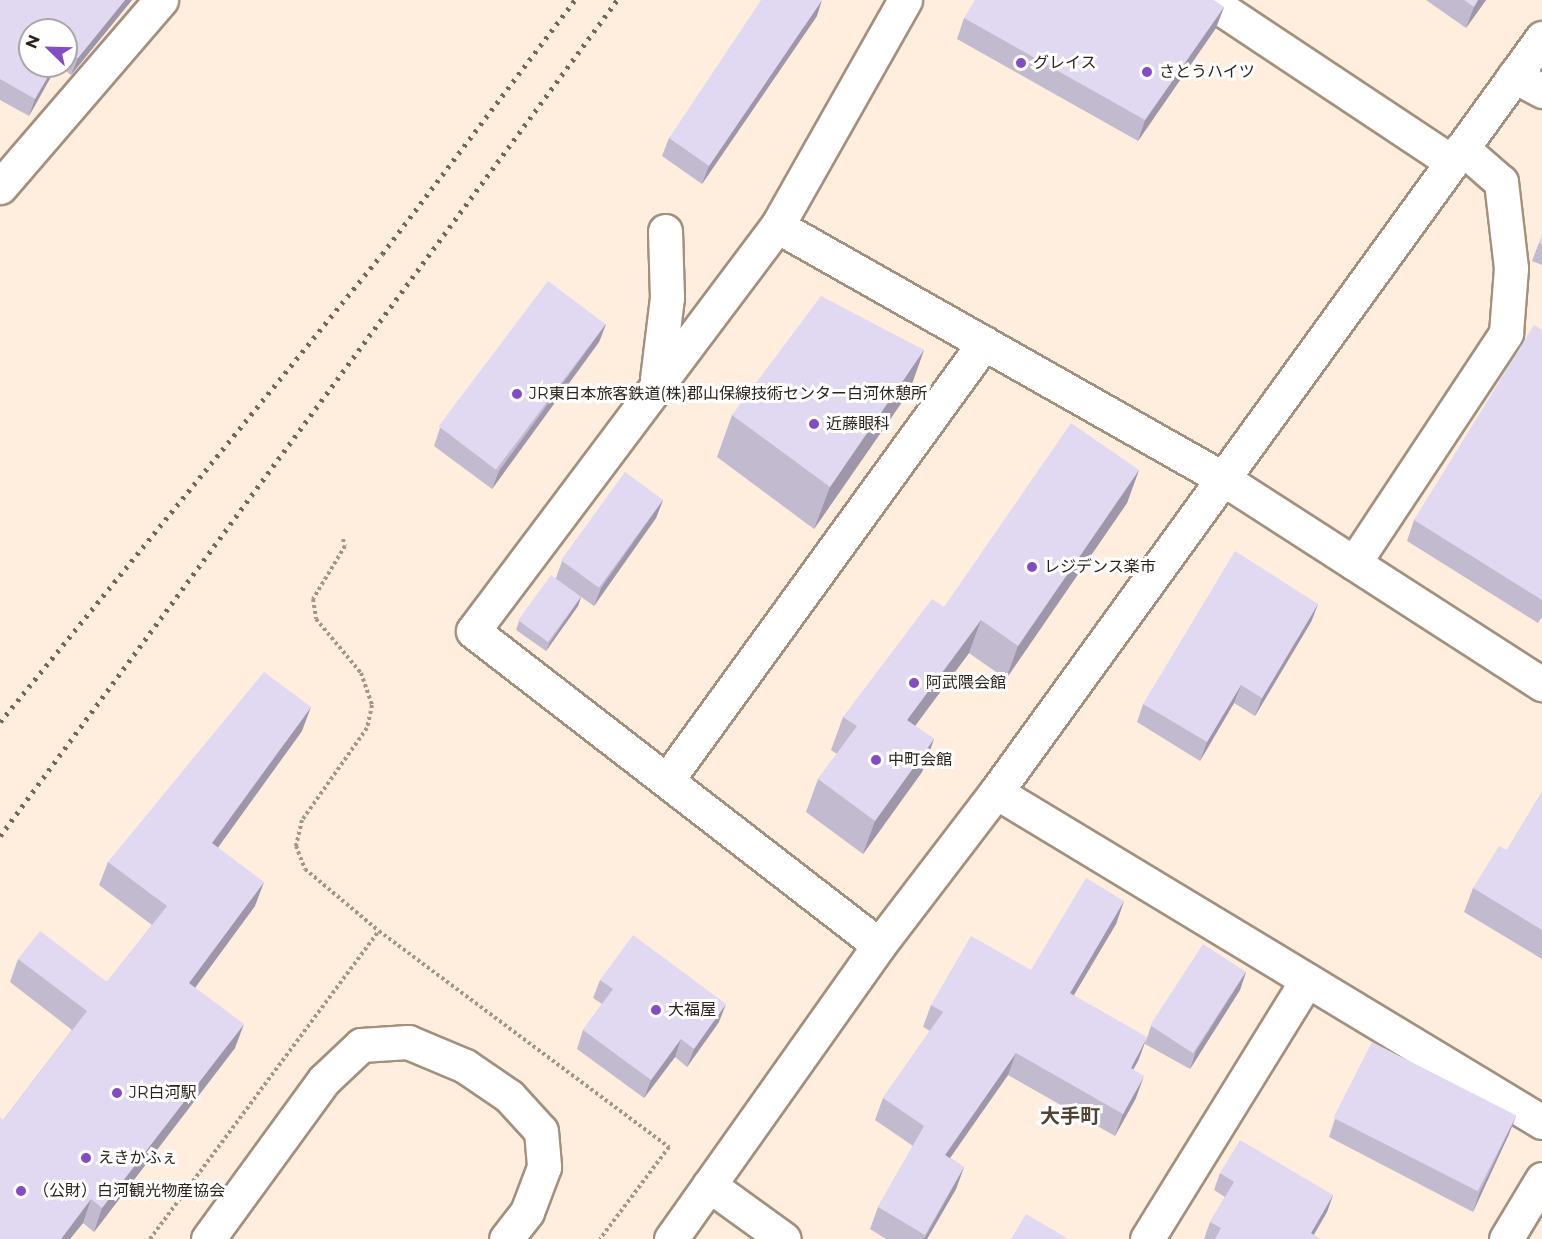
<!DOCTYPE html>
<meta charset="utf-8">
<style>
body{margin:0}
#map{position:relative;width:1542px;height:1239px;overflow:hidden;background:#ffeede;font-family:Montserrat,"Noto Sans JP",sans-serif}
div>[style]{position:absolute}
.path>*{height:4px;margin-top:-2px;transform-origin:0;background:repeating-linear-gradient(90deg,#a3968a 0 3px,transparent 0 6px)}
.roads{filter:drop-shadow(2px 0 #a3907d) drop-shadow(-2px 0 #a3907d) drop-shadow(0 2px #a3907d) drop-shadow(0 -2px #a3907d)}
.minor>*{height:33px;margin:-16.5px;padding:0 16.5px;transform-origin:16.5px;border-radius:16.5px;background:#fff}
.rail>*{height:4.5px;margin-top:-2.25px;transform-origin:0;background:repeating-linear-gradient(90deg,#73685d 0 3px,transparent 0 9px)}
.wall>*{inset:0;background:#c2bacf}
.shaded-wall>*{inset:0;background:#9e97a9}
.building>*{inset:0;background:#e1d8f1;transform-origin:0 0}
.dots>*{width:16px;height:16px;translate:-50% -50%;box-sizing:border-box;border:3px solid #fff;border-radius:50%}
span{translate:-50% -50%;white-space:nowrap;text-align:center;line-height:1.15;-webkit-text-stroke:6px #fff;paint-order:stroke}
.poi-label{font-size:16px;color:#2c241c}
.left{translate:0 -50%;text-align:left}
.quarter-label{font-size:20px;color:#544332;font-weight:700}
.north{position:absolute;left:18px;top:18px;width:60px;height:60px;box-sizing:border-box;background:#fff;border:2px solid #aba7a4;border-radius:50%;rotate:293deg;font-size:16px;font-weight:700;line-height:24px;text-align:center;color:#2c241c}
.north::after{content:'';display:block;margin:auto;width:21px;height:27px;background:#844cc3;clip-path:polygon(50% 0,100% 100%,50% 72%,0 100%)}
</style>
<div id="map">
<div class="path">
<div style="left:343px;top:539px;width:7px;rotate:74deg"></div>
<div style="left:345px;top:546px;width:62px;rotate:121.1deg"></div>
<div style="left:313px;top:599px;width:20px;rotate:81deg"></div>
<div style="left:316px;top:619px;width:70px;rotate:50.2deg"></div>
<div style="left:361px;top:673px;width:34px;rotate:71deg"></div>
<div style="left:372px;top:705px;width:24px;rotate:102deg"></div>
<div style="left:367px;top:728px;width:113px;rotate:125.2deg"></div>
<div style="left:302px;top:820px;width:27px;rotate:103deg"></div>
<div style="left:296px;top:846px;width:25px;rotate:69deg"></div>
<div style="left:305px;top:869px;width:97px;rotate:40deg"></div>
<div style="left:150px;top:1239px;width:384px;rotate:-53.4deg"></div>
<div style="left:379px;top:931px;width:362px;rotate:36.7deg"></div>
<div style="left:669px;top:1147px;width:115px;rotate:126.9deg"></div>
</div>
<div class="roads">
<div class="minor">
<div style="left:905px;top:0;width:260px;rotate:119.5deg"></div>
<div style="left:777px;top:226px;width:511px;rotate:29.52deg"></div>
<div style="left:1222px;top:478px;width:381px;rotate:32.8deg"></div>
<div style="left:1208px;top:0;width:293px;rotate:33.6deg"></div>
<div style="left:1514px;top:76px;width:32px;rotate:28deg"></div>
<div style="left:0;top:187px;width:247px;rotate:-49.3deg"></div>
<div style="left:777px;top:226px;width:506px;rotate:126.89deg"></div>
<div style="left:473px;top:631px;width:513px;rotate:37.72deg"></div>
<div style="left:657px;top:379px;width:82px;rotate:-83deg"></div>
<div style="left:667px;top:298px;width:67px;rotate:-91.7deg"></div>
<div style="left:1354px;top:563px;width:276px;rotate:-56.5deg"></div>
<div style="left:1506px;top:333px;width:65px;rotate:-85.6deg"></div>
<div style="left:1511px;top:268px;width:87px;rotate:-96.6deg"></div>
<div style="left:1501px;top:182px;width:52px;rotate:-138.9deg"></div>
<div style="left:667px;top:780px;width:540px;rotate:-54.04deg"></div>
<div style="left:996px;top:792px;width:638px;rotate:31.15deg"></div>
<div style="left:709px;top:1185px;width:92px;rotate:35.8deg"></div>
<div style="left:208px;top:1239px;width:197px;rotate:-53.9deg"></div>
<div style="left:324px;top:1080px;width:51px;rotate:-43.4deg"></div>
<div style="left:361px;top:1045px;width:47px;rotate:-3.7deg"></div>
<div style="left:408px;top:1042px;width:62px;rotate:22.8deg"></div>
<div style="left:465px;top:1066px;width:53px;rotate:34.3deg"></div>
<div style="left:509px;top:1096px;width:47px;rotate:47.6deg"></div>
<div style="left:541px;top:1131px;width:36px;rotate:85deg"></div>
<div style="left:544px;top:1167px;width:48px;rotate:110.7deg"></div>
<div style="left:527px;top:1212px;width:34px;rotate:128deg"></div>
<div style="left:671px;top:1239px;width:360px;rotate:-54.7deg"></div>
<div style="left:879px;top:945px;width:193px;rotate:-52.6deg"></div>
<div style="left:996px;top:792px;width:931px;rotate:-54.09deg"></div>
<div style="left:1147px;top:1239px;width:304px;rotate:-58.3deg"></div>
<div style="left:1506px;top:1239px;width:70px;rotate:-59deg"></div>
</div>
</div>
<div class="rail">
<div style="left:0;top:722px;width:604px;rotate:-50.78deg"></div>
<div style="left:382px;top:254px;width:319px;rotate:-52.8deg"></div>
<div style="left:0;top:836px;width:1039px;rotate:-53.57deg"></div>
</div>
<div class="wall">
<div style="clip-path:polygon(0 0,132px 0,71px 75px,60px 66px,66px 66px,66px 30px,30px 66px,57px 66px,29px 116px,0 100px)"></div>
<div style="clip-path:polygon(1426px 0,1486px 0,1466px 28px)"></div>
<div style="clip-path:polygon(1224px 7px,1216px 28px,1138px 141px,957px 39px,964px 18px)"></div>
<div style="clip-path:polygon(817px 16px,702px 184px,662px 156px,669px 138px)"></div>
<div style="clip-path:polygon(1542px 235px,1542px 265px,1532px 261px)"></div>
<div style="clip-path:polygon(606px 324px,599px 342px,492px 489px,434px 446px,440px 428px)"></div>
<div style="clip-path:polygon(1542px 330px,1542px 619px,1541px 618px,1538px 623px,1407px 541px,1414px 520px)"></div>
<div style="clip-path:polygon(924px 350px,909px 392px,814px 529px,717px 457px,732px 415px)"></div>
<div style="clip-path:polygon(1139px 470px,1127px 503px,1006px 679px,969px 653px,915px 726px,934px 739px,922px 772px,863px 854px,806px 812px,818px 779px,837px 754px,831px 750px,843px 717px)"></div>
<div style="clip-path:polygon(663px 500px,656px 518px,594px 606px,560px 582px,581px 597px,578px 606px,546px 651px,516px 630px,519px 621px,556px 578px,562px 561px)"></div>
<div style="clip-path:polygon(1318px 604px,1311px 622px,1255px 716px,1234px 703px,1200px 761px,1137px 722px,1143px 704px)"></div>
<div style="clip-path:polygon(302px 731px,218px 847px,255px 906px,195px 987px,235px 1048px,94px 1232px,83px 1223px,70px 1239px,0 1239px,3px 1120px,72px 1030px,10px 982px,18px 959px,107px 982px,152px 925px,99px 885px,108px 862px)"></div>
<div style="clip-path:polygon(1542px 792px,1542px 959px,1464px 912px,1473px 888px,1507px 850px)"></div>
<div style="clip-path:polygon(1124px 901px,1116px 924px,1074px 995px,1139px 1059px,1133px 1070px,1136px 1098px,1115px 1136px,1008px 1075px,950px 1158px,964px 1167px,956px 1189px,927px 1239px,886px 1239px,870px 1229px,878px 1207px,913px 1146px,875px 1120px,883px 1098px,930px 1031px,923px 1027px,931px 1005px,1031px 970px)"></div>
<div style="clip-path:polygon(1246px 972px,1240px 990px,1190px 1069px,1145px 1044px,1151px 1026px)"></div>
<div style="clip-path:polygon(600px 980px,719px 1022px,687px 1067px,675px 1057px,644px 1098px,577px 1049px,583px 1030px,602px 1004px,593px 998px)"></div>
<div style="clip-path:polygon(1516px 1116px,1509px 1134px,1473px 1212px,1329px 1137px,1335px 1119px)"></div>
<div style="clip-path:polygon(1220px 1173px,1333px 1195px,1327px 1212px,1314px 1235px,1320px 1239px,1204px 1239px,1210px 1222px,1225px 1197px,1214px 1190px)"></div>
</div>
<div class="shaded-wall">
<div style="clip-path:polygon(125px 0,132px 0,71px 75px,78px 58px)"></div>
<div style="clip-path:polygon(822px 0,817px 16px,702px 184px,709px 166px)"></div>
<div style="clip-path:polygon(1478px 0,1486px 0,1466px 28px,1474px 7px)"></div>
<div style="clip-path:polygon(1224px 7px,1216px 28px,1138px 141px,1145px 120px)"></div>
<div style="clip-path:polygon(54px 66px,57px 66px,29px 116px,35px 99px)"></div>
<div style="clip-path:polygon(606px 324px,599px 342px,492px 489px,499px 471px)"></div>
<div style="clip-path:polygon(924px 350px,909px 392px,814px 529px,830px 487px)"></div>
<div style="clip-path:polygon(1139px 470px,1127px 503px,1006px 679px,1018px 646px)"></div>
<div style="clip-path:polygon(663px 500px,656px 518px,594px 606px,601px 588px)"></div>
<div style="clip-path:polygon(581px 597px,578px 606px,546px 651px,550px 642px)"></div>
<div style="clip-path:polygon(1318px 604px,1311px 622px,1255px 716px,1262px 698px)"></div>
<div style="clip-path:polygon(981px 620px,969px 653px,895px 753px,907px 720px)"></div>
<div style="clip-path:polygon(1241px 685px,1234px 703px,1200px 761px,1207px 742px)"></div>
<div style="clip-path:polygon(311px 707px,302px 731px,204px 867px,212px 843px)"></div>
<div style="clip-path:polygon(934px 739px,922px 772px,863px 854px,875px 821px)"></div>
<div style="clip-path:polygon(264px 882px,255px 906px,181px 1007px,189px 983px)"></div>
<div style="clip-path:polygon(1124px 901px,1116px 924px,1062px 1015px,1070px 993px)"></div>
<div style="clip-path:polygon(1246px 972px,1240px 990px,1190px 1069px,1196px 1051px)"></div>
<div style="clip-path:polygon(726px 1004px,719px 1022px,687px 1067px,694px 1049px)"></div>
<div style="clip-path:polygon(244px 1024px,235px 1048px,94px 1232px,102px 1208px)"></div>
<div style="clip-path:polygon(1147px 1037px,1139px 1059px,1122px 1090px,1131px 1068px)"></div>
<div style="clip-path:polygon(681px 1039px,675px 1057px,644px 1098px,651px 1080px)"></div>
<div style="clip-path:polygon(1016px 1053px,1008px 1075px,936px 1178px,945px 1155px)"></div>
<div style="clip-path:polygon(1144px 1076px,1136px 1098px,1115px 1136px,1123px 1114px)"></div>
<div style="clip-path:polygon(1516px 1116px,1509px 1134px,1473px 1212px,1479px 1194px)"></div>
<div style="clip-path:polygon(964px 1167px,956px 1189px,927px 1239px,924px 1239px)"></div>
<div style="clip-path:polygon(1333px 1195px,1327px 1212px,1311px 1239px,1311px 1233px)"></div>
<div style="clip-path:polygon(91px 1199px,83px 1223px,70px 1239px,61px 1239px)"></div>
</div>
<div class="building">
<div style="clip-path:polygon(0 0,125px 0,78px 58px,66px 48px,66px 30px,30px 30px,30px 66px,54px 66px,35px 99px,0 79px)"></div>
<div style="clip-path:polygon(761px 0,822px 0,709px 166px,669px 138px)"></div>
<div style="clip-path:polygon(975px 0,1214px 0,1224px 7px,1145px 120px,964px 18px)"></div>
<div style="clip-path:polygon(1464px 0,1478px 0,1474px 7px)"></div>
<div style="clip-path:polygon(1542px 235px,1542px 244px,1539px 243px)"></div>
<div style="left:548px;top:281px;width:72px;height:182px;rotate:37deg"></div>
<div style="clip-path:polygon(821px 296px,924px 350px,830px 487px,732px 415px)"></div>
<div style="clip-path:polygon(1534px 325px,1542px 330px,1542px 600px,1414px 520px)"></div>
<div style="clip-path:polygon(1071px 423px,1139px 470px,1018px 646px,981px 620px,907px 720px,934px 739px,875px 821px,818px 779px,857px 726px,843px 717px,932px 599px,944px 607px)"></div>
<div style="left:625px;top:472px;width:47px;height:109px;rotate:36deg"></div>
<div style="clip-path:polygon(1235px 551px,1318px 604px,1262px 698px,1241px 685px,1207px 742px,1143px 704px)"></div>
<div style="left:551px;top:575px;width:37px;height:56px;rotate:36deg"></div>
<div style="clip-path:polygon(264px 672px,311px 707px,212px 843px,264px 882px,189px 983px,244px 1024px,102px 1208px,91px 1199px,61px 1239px,0 1239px,0 1117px,3px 1120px,87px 1011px,18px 959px,40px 931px,107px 982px,167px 906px,108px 862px)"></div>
<div style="clip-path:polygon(1542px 792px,1542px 930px,1473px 888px,1499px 846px,1507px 850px)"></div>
<div style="clip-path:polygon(1086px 878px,1124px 901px,1070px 993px,1147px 1037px,1131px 1068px,1144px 1076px,1123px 1114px,1016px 1053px,945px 1155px,964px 1167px,925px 1235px,878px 1207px,924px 1126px,883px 1098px,943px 1012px,931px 1005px,971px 936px,1031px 970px)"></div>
<div style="clip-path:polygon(633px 935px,726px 1004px,694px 1049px,681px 1039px,651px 1080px,583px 1030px,613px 989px,600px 980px)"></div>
<div style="left:1203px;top:944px;width:51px;height:97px;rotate:33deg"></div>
<div style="left:1372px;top:1042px;width:162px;height:85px;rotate:27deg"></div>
<div style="clip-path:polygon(1240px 1140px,1333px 1195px,1311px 1233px,1320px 1239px,1215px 1239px,1221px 1228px,1210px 1222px,1234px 1182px,1220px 1173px)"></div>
<div style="clip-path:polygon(1026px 1214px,1067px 1238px,1066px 1239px,1011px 1239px)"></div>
</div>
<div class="dots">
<div style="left:1021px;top:63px;background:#844cc3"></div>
<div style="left:1147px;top:72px;background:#844cc3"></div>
<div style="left:517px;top:394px;background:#844cc3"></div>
<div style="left:814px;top:424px;background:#844cc3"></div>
<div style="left:1032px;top:567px;background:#844cc3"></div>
<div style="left:914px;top:683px;background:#844cc3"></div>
<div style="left:876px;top:760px;background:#844cc3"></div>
<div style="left:656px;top:1010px;background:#844cc3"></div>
<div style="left:117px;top:1093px;background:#844cc3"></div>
<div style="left:86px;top:1158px;background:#844cc3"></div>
<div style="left:21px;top:1191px;background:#844cc3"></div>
</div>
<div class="poi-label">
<span class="left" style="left:1033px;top:63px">グレイス</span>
<span class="left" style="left:1159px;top:72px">さとうハイツ</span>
<span class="left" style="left:529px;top:394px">JR東日本旅客鉄道(株)郡山保線技術センター白河休憩所</span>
<span class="left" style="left:826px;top:424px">近藤眼科</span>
<span class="left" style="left:1044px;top:567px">レジデンス楽市</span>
<span class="left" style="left:926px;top:683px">阿武隈会館</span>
<span class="left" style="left:888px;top:760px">中町会館</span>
<span class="left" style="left:668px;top:1010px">大福屋</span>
<span class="left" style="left:129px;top:1093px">JR白河駅</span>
<span class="left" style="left:98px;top:1158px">えきかふぇ</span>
<span class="left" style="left:33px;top:1191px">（公財）白河観光物産協会</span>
</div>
<div class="quarter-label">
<span style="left:1070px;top:1116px">大手町</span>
</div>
<div class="north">N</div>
</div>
